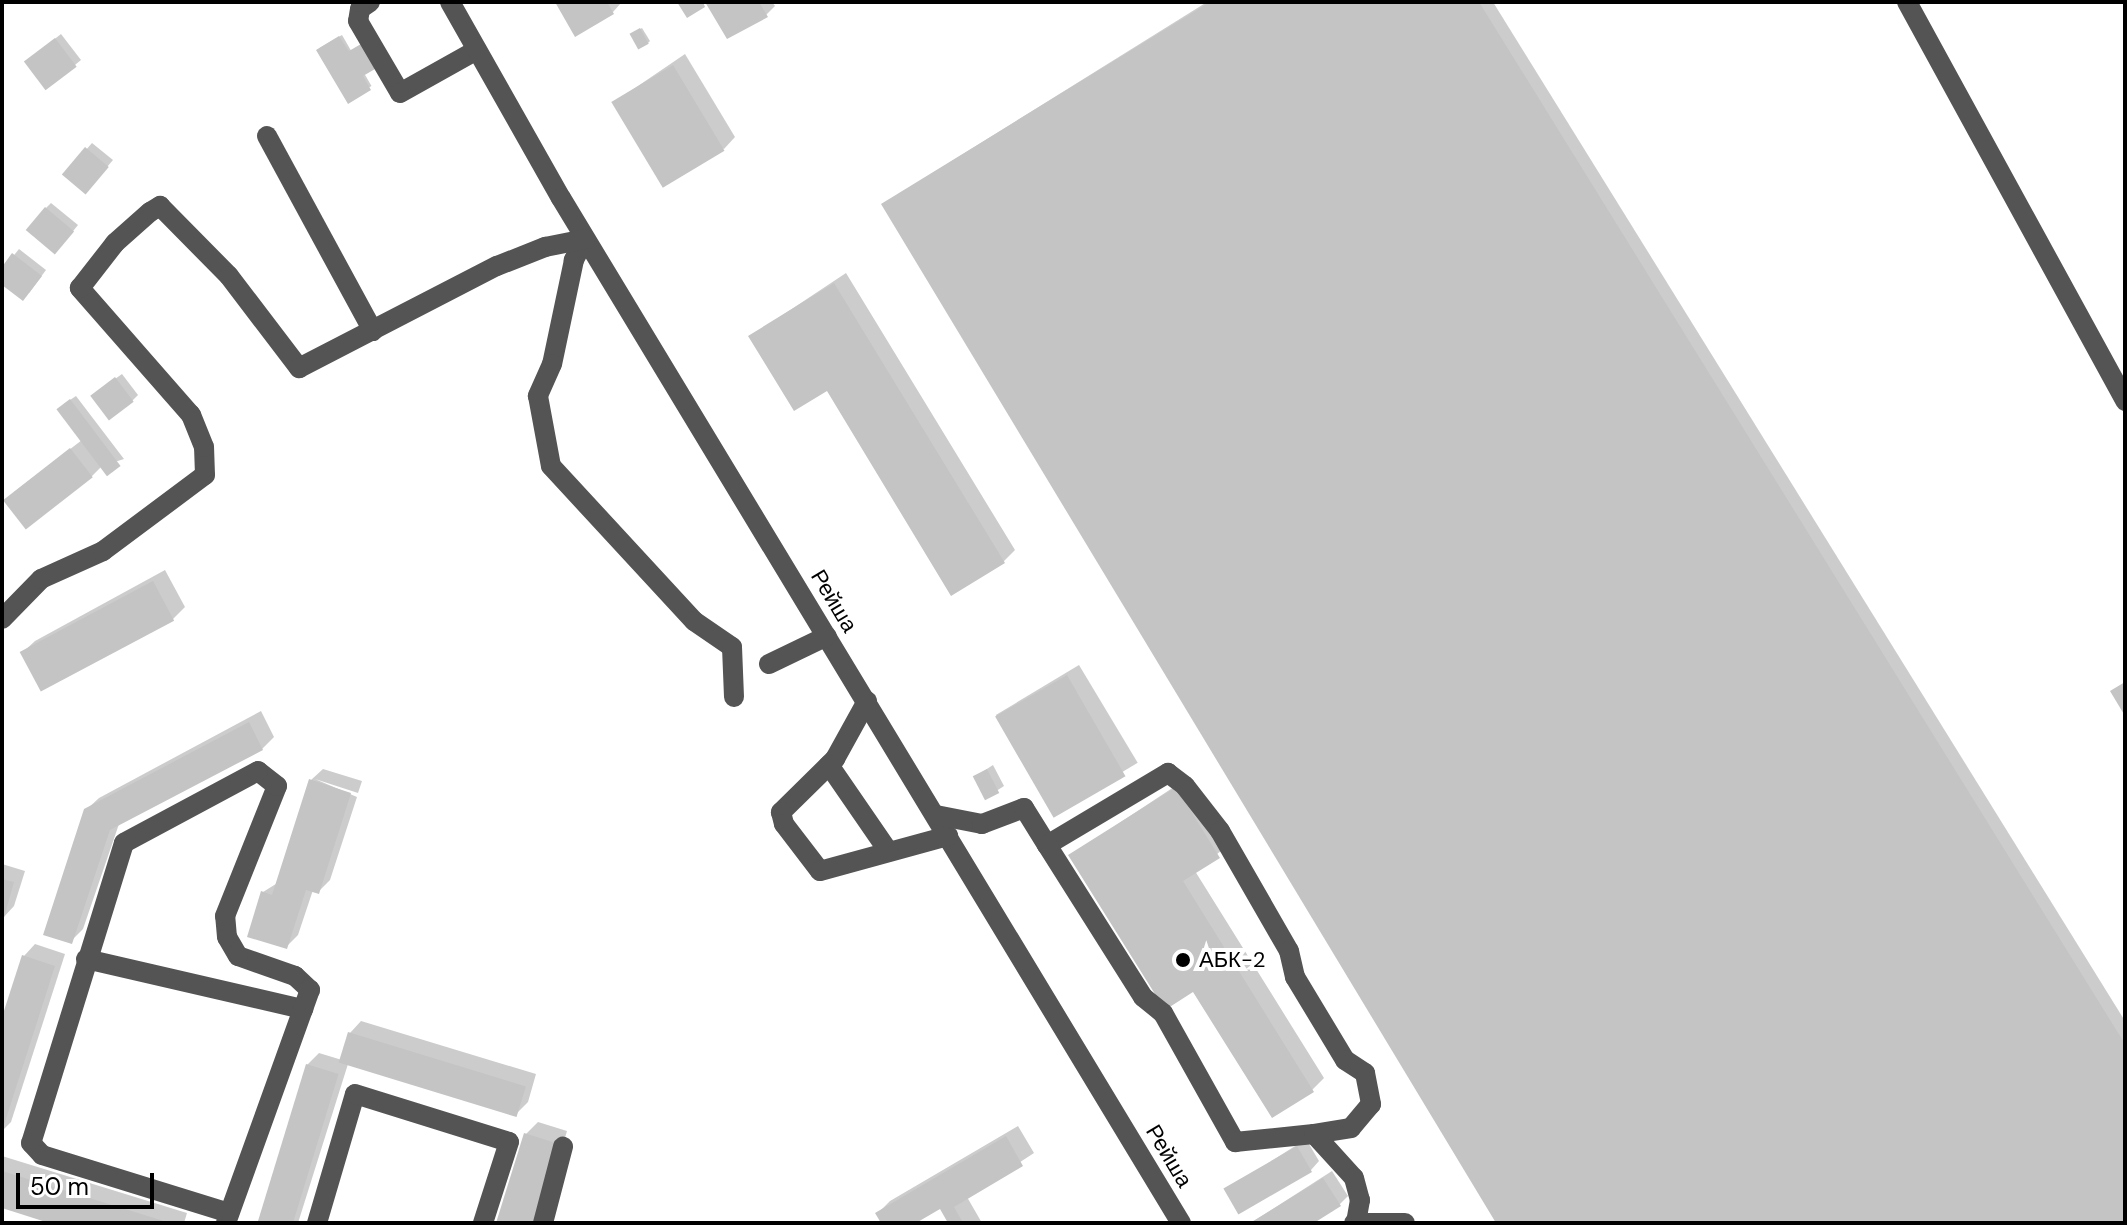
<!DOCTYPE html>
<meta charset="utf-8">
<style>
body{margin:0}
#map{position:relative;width:2127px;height:1225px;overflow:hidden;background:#fff;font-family:"DM Sans",sans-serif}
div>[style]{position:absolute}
.shadow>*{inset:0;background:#0003;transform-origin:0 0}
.building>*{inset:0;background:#c4c4c4;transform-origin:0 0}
.minor>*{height:20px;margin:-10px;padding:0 10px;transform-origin:10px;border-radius:10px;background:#545454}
.dots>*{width:22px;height:22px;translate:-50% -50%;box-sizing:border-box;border:4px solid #fff;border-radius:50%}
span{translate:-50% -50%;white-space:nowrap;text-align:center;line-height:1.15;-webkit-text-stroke:8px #fff;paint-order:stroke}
.street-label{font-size:22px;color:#000}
.poi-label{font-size:22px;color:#000}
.left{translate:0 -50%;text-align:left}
.frame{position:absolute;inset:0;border:4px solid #000;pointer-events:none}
.scale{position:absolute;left:16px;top:1173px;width:138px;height:36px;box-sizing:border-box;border:4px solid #000;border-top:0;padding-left:10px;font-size:24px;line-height:28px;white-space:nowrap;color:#000;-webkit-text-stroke:6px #fff;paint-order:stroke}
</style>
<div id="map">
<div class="shadow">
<div style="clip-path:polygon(557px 2px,620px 2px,621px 3px,613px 12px)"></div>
<div style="clip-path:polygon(708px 2px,772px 2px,775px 6px,766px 15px)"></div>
<div style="clip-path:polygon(1207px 2px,1493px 2px,2125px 1021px,2125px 1223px,1499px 1223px,883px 204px)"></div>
<div style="clip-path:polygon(642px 28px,650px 41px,648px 43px,635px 32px)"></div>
<div style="clip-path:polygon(61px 34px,81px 60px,47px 88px,32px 57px)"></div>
<div style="left:342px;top:35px;width:59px;height:26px;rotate:60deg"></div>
<div style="clip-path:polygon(685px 54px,735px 137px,724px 149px,613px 103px)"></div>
<div style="clip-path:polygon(92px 143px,113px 160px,90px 187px,64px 175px)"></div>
<div style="clip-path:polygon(51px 203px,78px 225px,60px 247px,46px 208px)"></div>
<div style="clip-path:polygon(19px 249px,46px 270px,29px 293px,2px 282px,2px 270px)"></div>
<div style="clip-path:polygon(846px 273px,1015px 550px,1003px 562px,827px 389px,751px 336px)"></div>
<div style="clip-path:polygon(122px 374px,138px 395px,132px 401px,98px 391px)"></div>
<div style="clip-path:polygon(76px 396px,124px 459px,102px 466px,92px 476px,14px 492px,82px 440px,64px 404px)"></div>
<div style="clip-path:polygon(165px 570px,185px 607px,173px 619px,43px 689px,23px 652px,35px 641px)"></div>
<div style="left:1079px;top:665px;width:114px;height:97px;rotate:59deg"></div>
<div style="clip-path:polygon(261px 711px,274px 737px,262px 749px,119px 824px,83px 929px,71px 941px,86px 810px,99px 798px)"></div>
<div style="clip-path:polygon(993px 765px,1004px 786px,987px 797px,976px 776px)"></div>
<div style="clip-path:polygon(323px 769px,362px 781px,358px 793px,315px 779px,357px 797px,330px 880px,318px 892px,313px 890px,298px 935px,286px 947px,263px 892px,279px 882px,311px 780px)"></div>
<div style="clip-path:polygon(1189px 777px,1230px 844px,1195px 871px,1324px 1078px,1312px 1090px,1194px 989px,1071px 855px)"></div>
<div style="clip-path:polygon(2px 864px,25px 871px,14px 906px,3px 918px)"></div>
<div style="clip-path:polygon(35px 944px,65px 954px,11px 1122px,2px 1131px,2px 1023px,24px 956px)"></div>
<div style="clip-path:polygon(361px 1021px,536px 1074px,528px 1102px,516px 1114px,348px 1064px,298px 1223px,258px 1223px,307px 1065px,319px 1053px,342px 1060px,350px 1033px)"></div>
<div style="clip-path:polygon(538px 1122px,567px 1131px,540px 1223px,498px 1223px,526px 1134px)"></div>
<div style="clip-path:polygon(1018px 1126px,1034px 1153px,967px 1197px,982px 1223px,951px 1223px,941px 1206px,912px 1223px,884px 1223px,878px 1213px,890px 1201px)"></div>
<div style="clip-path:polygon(1306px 1139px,1319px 1161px,1311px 1170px,1226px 1190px)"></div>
<div style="clip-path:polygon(2px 1156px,187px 1213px,184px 1223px,56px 1223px,2px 1206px)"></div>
<div style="clip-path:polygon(1332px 1171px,1348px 1196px,1339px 1205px,1310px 1223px,1251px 1223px)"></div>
</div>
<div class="building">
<div style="clip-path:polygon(555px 2px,607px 2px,614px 14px,575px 37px)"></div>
<div style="clip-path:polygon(677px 2px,703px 2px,705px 7px,687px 18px)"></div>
<div style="clip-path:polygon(705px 2px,759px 2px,768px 17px,727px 39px)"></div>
<div style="clip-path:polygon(1210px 2px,1479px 2px,2125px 1044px,2125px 1223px,1496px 1223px,881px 204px)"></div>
<div style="left:640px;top:28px;width:18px;height:12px;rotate:61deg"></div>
<div style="clip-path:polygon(339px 36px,349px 51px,361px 44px,375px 69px,363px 76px,371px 90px,348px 104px,316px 50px)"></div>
<div style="left:55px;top:38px;width:36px;height:39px;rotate:53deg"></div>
<div style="left:673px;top:65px;width:100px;height:72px;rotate:59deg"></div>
<div style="left:85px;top:147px;width:31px;height:36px;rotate:40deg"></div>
<div style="left:45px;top:207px;width:38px;height:30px;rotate:40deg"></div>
<div style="clip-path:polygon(12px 253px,42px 276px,23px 301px,2px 285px,2px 267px)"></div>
<div style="clip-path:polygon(834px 283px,1005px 563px,951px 596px,827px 391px,794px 411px,748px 336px)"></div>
<div style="left:115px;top:377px;width:31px;height:31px;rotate:53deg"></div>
<div style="left:70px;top:399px;width:84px;height:17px;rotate:53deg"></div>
<div style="left:70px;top:448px;width:37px;height:85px;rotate:52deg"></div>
<div style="left:153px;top:581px;width:45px;height:151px;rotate:62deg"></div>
<div style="left:1067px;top:675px;width:117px;height:83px;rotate:60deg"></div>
<div style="clip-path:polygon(2125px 682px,2125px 716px,2110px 691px)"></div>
<div style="clip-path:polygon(249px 722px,263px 750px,110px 830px,72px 944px,43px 935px,84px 809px)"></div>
<div style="left:987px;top:769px;width:27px;height:16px;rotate:63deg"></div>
<div style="clip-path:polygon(309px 779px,351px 793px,319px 894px,306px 890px,287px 949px,247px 937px,261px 891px,272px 895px)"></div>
<div style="clip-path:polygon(1176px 787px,1220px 858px,1183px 881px,1314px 1092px,1272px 1118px,1193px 992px,1165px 1010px,1068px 855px)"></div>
<div style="clip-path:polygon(2px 879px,14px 882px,3px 921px,2px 921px)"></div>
<div style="clip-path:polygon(22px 955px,55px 966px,3px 1128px,2px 1017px)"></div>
<div style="left:348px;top:1032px;width:186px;height:32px;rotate:17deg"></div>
<div style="left:306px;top:1064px;width:34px;height:167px;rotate:17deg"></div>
<div style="clip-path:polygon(524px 1133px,556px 1143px,533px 1223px,496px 1223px)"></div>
<div style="clip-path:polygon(1006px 1136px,1023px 1166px,954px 1207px,963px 1223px,948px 1223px,940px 1209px,916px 1223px,881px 1223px,875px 1213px)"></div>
<div style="left:1297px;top:1146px;width:30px;height:85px;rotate:60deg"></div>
<div style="clip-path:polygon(2px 1171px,167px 1222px,167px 1223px,49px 1223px,2px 1208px)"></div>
<div style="clip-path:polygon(1323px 1178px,1341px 1206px,1314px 1223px,1250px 1223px)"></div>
</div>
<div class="minor">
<div style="left:370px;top:2px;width:12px;rotate:145deg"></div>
<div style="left:360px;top:9px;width:12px;rotate:99deg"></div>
<div style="left:358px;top:21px;width:83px;rotate:59.7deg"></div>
<div style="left:400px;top:93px;width:88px;rotate:-29.2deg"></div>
<div style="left:450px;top:2px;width:225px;rotate:60.5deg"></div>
<div style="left:561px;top:198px;width:1198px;rotate:58.83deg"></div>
<div style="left:1907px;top:2px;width:455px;rotate:61.3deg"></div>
<div style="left:267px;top:136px;width:222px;rotate:61.5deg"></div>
<div style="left:585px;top:239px;width:24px;rotate:118deg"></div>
<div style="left:574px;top:260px;width:106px;rotate:101.9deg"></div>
<div style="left:552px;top:364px;width:35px;rotate:114deg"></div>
<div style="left:538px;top:396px;width:71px;rotate:79.5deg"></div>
<div style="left:551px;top:466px;width:211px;rotate:47.3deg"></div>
<div style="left:694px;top:621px;width:46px;rotate:34.4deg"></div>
<div style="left:732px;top:647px;width:50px;rotate:87.7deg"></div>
<div style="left:2px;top:619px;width:56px;rotate:-45.7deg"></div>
<div style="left:41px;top:579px;width:68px;rotate:-24.3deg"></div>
<div style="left:103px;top:551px;width:127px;rotate:-36.7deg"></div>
<div style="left:205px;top:475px;width:28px;rotate:-92deg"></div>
<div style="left:204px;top:447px;width:35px;rotate:-112deg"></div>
<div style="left:191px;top:415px;width:169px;rotate:-131.2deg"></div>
<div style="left:80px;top:288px;width:57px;rotate:-52.1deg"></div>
<div style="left:115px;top:243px;width:47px;rotate:-41.5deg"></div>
<div style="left:150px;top:212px;width:12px;rotate:-31deg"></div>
<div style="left:160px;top:206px;width:98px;rotate:45.4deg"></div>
<div style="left:229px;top:276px;width:116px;rotate:52.7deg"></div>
<div style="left:299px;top:368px;width:223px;rotate:-27.3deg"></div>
<div style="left:497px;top:266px;width:52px;rotate:-21.6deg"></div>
<div style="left:545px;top:247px;width:41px;rotate:-11.3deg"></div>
<div style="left:769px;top:664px;width:64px;rotate:-25.8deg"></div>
<div style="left:867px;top:701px;width:66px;rotate:118.9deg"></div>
<div style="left:835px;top:759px;width:76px;rotate:135.5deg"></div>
<div style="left:781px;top:812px;width:12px;rotate:76deg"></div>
<div style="left:784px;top:824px;width:59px;rotate:52.5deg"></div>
<div style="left:820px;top:871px;width:133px;rotate:-15.3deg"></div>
<div style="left:829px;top:765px;width:104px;rotate:55.5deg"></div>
<div style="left:936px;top:815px;width:47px;rotate:11.1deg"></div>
<div style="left:982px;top:824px;width:45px;rotate:-20.9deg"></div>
<div style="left:1024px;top:808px;width:44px;rotate:58.1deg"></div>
<div style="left:1047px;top:845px;width:141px;rotate:-30.8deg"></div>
<div style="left:1168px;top:773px;width:21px;rotate:37deg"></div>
<div style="left:1185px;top:786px;width:57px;rotate:52.1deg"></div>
<div style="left:1220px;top:831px;width:138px;rotate:60.1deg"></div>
<div style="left:1289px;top:951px;width:27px;rotate:77deg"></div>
<div style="left:1295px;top:977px;width:97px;rotate:58.9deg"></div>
<div style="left:1345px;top:1060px;width:24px;rotate:33deg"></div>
<div style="left:1365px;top:1073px;width:32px;rotate:79deg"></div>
<div style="left:1371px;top:1104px;width:31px;rotate:130deg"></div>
<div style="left:1351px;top:1128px;width:37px;rotate:171deg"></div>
<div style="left:1047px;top:845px;width:180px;rotate:57.7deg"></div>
<div style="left:1143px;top:997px;width:26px;rotate:39deg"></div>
<div style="left:1163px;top:1013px;width:148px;rotate:60.8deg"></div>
<div style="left:1235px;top:1142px;width:79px;rotate:-5.8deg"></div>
<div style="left:1314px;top:1134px;width:59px;rotate:47.7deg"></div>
<div style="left:1354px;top:1178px;width:23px;rotate:75deg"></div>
<div style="left:1360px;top:1200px;width:22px;rotate:100deg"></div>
<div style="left:86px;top:959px;width:223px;rotate:13deg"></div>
<div style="left:226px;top:1223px;width:248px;rotate:-70.2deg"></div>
<div style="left:310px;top:990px;width:21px;rotate:-137deg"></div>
<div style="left:295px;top:976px;width:60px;rotate:-160.7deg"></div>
<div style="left:238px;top:956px;width:22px;rotate:-120deg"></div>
<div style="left:227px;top:937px;width:21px;rotate:-95deg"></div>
<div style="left:225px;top:916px;width:140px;rotate:-68.2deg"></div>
<div style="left:277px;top:786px;width:24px;rotate:-142deg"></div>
<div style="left:258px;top:771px;width:152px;rotate:151.8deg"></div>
<div style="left:124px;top:843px;width:314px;rotate:107.2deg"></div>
<div style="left:31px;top:1143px;width:16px;rotate:47deg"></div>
<div style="left:42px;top:1155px;width:196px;rotate:17.2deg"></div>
<div style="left:317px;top:1223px;width:134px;rotate:-73.6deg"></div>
<div style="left:355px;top:1094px;width:161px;rotate:17.3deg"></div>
<div style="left:509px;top:1142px;width:85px;rotate:107.8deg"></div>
<div style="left:543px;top:1223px;width:79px;rotate:-75.3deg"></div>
<div style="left:1354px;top:1223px;width:51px"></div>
</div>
<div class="dots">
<div style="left:1183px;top:960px;background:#000"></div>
</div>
<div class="street-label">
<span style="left:834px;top:601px;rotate:59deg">Рейша</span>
<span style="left:1169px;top:1156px;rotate:59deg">Рейша</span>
</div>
<div class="poi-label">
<span class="left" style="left:1199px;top:960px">АБК-2</span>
</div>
<div class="frame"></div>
<div class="scale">50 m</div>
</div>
